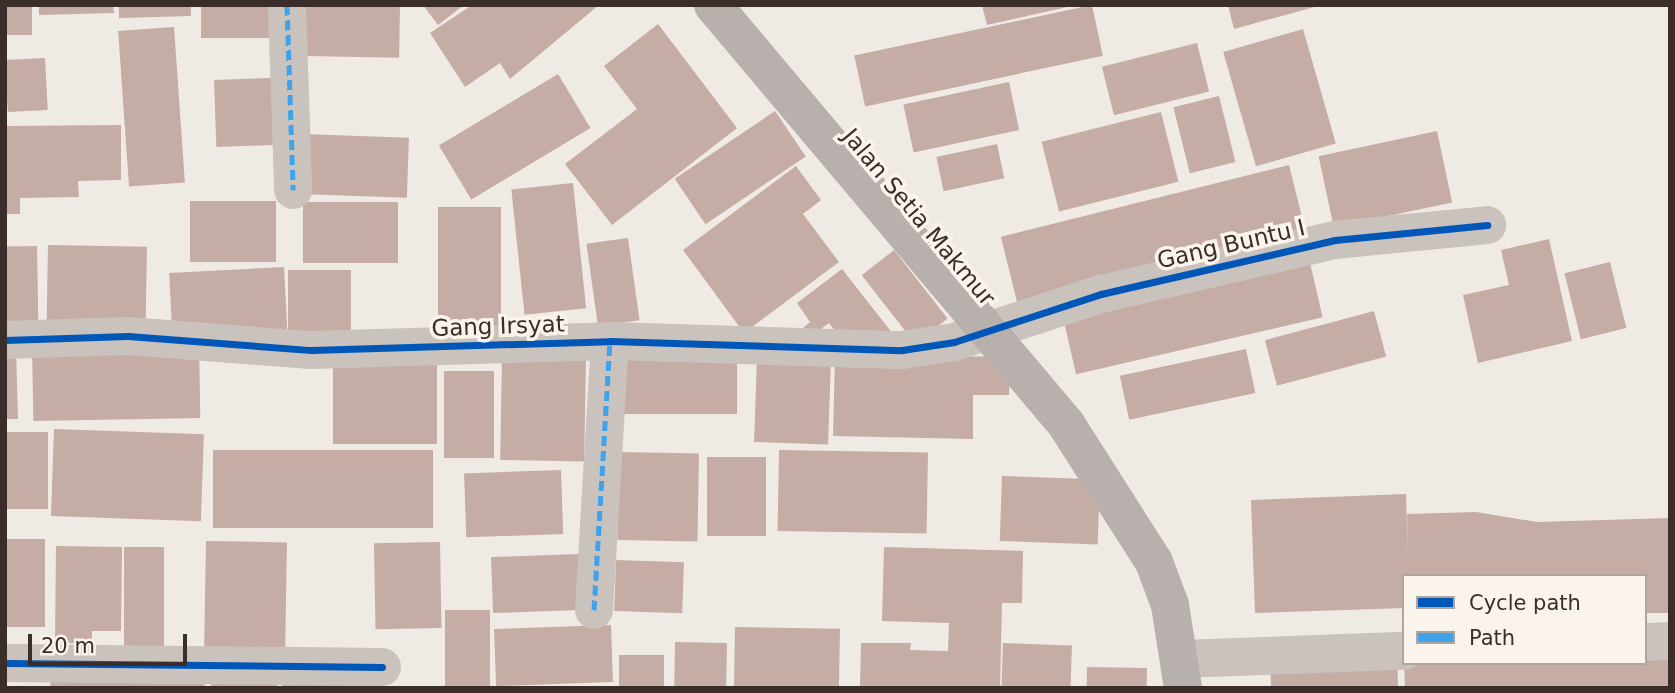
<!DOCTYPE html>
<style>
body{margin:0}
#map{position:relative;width:1675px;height:693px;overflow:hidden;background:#f0eae4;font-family:"DejaVu Sans",sans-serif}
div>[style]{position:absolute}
.building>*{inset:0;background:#c5aca5;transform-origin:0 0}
.minor>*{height:38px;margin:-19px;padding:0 19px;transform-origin:19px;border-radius:19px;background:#c9c2bd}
.major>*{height:38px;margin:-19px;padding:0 19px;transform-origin:19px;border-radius:19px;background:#b8b0ac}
.quiet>*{height:5px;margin-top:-2.5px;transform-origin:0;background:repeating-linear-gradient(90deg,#3fa3eb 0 10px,transparent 0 15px)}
.cycleway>*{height:7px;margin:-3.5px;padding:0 3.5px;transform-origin:3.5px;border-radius:3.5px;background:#0057b8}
span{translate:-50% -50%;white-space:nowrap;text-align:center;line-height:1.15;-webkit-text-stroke:7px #fbf4ed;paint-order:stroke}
.street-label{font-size:23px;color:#3b2e2a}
.frame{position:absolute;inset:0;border:7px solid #3b2e2a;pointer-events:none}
.legend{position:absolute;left:1402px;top:574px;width:245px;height:91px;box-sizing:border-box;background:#fbf4ed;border:2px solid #aea59f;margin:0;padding:9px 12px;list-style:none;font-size:21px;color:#3b2e2a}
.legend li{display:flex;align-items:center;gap:14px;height:35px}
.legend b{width:35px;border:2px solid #aea59f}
.scale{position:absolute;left:28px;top:634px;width:159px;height:32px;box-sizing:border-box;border:4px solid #3b2e2a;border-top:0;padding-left:9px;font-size:21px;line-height:24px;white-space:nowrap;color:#3b2e2a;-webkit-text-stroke:5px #fbf4ed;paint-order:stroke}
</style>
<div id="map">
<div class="building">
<div style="left:5px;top:5px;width:27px;height:30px"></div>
<div style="clip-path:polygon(39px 5px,113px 5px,114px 13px,39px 15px)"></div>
<div style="clip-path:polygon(119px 5px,191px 5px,191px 16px,119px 18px)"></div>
<div style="left:201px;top:5px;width:71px;height:33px"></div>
<div style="left:306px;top:5px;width:94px;height:51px;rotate:1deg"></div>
<div style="clip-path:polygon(423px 5px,464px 5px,438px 25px)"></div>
<div style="clip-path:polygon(472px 5px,599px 5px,510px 79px,500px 63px,465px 87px,430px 33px)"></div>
<div style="clip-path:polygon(982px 5px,1072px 5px,1072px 6px,987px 25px)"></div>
<div style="left:1092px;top:5px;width:52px;height:243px;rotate:78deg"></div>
<div style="clip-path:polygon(1228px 5px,1318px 5px,1318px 6px,1234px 29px)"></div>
<div style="clip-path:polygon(658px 24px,737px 128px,612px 225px,565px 164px,637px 109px,604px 66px)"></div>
<div style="left:174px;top:27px;width:156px;height:56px;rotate:86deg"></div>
<div style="left:1303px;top:29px;width:119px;height:83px;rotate:74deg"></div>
<div style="left:1197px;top:43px;width:50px;height:98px;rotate:76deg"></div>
<div style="left:45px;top:58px;width:52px;height:40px;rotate:87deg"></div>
<div style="left:558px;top:74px;width:63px;height:139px;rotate:59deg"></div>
<div style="left:271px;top:78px;width:67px;height:57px;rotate:88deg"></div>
<div style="left:1009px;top:82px;width:49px;height:108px;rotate:78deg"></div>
<div style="left:1219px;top:96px;width:68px;height:47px;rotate:76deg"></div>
<div style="left:775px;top:111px;width:55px;height:121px;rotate:56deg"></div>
<div style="left:1161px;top:112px;width:72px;height:123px;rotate:76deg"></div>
<div style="clip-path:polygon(121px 125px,121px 180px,78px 181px,79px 197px,20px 198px,20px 214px,5px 214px,5px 126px)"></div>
<div style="left:1437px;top:131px;width:73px;height:121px;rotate:78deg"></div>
<div style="left:302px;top:134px;width:107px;height:60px;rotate:2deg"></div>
<div style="left:997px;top:144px;width:35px;height:62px;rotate:78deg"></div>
<div style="left:1289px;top:165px;width:77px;height:297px;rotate:76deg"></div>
<div style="clip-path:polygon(796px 166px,821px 200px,803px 214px,839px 262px,744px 333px,683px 250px)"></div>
<div style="left:573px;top:183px;width:126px;height:62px;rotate:84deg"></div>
<div style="left:190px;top:201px;width:86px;height:61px"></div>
<div style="left:303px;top:202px;width:95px;height:61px"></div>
<div style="left:438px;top:207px;width:63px;height:122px"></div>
<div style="left:628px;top:238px;width:83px;height:42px;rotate:82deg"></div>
<div style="clip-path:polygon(1549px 239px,1572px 341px,1478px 363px,1463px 295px,1509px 285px,1501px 250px)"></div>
<div style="left:48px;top:245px;width:99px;height:88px;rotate:1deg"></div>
<div style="left:37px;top:246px;width:77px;height:32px;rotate:89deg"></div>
<div style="left:894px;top:250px;width:87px;height:41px;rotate:52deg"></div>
<div style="left:1308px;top:254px;width:65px;height:253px;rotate:77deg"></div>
<div style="left:1610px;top:262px;width:68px;height:47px;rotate:76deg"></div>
<div style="left:284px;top:267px;width:64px;height:115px;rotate:87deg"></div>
<div style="clip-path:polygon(842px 269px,897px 339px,847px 346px,829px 323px,805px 341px,798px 332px,810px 322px,797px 303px)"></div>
<div style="left:288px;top:270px;width:63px;height:65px"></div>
<div style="left:1374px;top:311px;width:47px;height:113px;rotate:75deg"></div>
<div style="left:199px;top:342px;width:76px;height:167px;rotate:89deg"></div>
<div style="left:623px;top:348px;width:114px;height:66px"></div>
<div style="clip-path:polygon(5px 349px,16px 349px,18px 419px,5px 419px)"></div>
<div style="left:1246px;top:349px;width:45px;height:129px;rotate:78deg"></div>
<div style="clip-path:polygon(835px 354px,1010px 357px,1009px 395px,973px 395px,973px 439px,833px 436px)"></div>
<div style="left:502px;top:356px;width:84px;height:104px;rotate:1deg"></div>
<div style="left:333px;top:357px;width:104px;height:87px"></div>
<div style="left:757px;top:358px;width:74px;height:84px;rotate:2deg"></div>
<div style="left:444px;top:371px;width:50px;height:87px"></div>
<div style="left:54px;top:429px;width:150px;height:87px;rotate:2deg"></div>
<div style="left:5px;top:432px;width:43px;height:77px"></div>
<div style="left:213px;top:450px;width:220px;height:78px"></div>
<div style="left:779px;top:450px;width:149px;height:81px;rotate:1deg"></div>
<div style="left:619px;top:452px;width:80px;height:88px;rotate:1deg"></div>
<div style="left:707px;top:457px;width:59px;height:79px"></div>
<div style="left:561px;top:470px;width:64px;height:97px;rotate:88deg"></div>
<div style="left:1002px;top:476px;width:98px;height:65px;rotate:2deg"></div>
<div style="clip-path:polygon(1406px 494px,1408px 559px,1407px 514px,1476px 512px,1537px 522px,1670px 518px,1670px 613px,1645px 613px,1645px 576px,1404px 576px,1404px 608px,1255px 613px,1251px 500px)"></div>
<div style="left:5px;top:539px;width:40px;height:88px"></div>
<div style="left:206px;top:541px;width:81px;height:117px;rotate:1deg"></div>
<div style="left:440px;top:542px;width:86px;height:66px;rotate:89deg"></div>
<div style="clip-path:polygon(56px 546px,122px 547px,121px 631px,92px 631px,92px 643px,55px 643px)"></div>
<div style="left:124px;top:547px;width:40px;height:105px"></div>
<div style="clip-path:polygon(884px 547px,1023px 551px,1022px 603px,1002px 603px,1000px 688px,860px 688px,861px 643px,911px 643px,910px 650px,948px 651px,949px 623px,882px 621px)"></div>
<div style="left:579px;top:554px;width:56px;height:88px;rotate:88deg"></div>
<div style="left:616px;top:560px;width:68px;height:51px;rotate:2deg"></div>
<div style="left:445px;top:610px;width:45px;height:78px"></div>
<div style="left:611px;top:625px;width:57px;height:117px;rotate:88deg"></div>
<div style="left:735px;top:627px;width:105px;height:61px;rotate:1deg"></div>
<div style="left:675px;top:642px;width:52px;height:46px;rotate:1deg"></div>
<div style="left:1003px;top:643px;width:69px;height:45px;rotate:2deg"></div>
<div style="left:619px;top:655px;width:45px;height:33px"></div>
<div style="left:1397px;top:657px;width:31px;height:127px;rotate:88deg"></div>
<div style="clip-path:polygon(1645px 659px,1670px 659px,1670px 688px,1405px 688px,1404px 663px,1645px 663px)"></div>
<div style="left:1087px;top:667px;width:60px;height:21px;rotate:1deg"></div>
<div style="clip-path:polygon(212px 674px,278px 676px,277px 688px,211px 688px)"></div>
<div style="clip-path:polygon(51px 678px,205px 683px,204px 688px,50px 688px)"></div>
<div style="clip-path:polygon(282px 682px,370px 685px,370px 688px,282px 688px)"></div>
</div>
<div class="minor">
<div style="left:287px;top:5px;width:185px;rotate:88.1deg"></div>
<div style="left:5px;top:340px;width:123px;rotate:-1.9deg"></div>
<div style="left:128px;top:336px;width:184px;rotate:4.4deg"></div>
<div style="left:311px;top:350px;width:299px;rotate:-1.7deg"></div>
<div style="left:610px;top:341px;width:292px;rotate:1.8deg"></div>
<div style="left:902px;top:350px;width:53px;rotate:-8.7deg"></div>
<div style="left:954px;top:342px;width:155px;rotate:-18.1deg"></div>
<div style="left:1101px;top:294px;width:240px;rotate:-13deg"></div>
<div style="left:1335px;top:240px;width:153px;rotate:-5.6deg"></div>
<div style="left:594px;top:610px;width:269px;rotate:-86.6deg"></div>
<div style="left:1645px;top:642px;width:25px;rotate:-2deg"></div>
<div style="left:1181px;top:659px;width:223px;rotate:-2.1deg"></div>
<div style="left:5px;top:663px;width:377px;rotate:0.6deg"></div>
</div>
<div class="major">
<div style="left:713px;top:5px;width:548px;rotate:49.89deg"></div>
<div style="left:1066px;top:424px;width:164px;rotate:57.5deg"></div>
<div style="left:1154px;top:562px;width:46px;rotate:69.6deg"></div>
<div style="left:1170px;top:605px;width:84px;rotate:81.1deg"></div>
</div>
<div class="quiet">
<div style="left:287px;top:5px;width:185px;rotate:88.1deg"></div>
<div style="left:594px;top:610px;width:269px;rotate:-86.6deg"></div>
</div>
<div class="cycleway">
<div style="left:5px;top:340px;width:123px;rotate:-1.9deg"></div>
<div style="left:128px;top:336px;width:184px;rotate:4.4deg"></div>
<div style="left:311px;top:350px;width:299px;rotate:-1.7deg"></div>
<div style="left:610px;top:341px;width:292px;rotate:1.8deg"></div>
<div style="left:902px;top:350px;width:53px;rotate:-8.7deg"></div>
<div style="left:954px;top:342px;width:155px;rotate:-18.1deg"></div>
<div style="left:1101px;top:294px;width:240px;rotate:-13deg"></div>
<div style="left:1335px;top:240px;width:153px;rotate:-5.6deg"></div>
<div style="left:5px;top:663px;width:377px;rotate:0.6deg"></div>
</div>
<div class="street-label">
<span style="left:919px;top:217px;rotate:50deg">Jalan Setia Makmur</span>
<span style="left:1231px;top:244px;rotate:-13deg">Gang Buntu I</span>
<span style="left:498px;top:326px;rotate:-2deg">Gang Irsyat</span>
</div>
<div class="frame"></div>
<ul class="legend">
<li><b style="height:9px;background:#0057b8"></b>Cycle path</li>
<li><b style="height:9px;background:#3fa3eb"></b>Path</li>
</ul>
<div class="scale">20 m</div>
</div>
